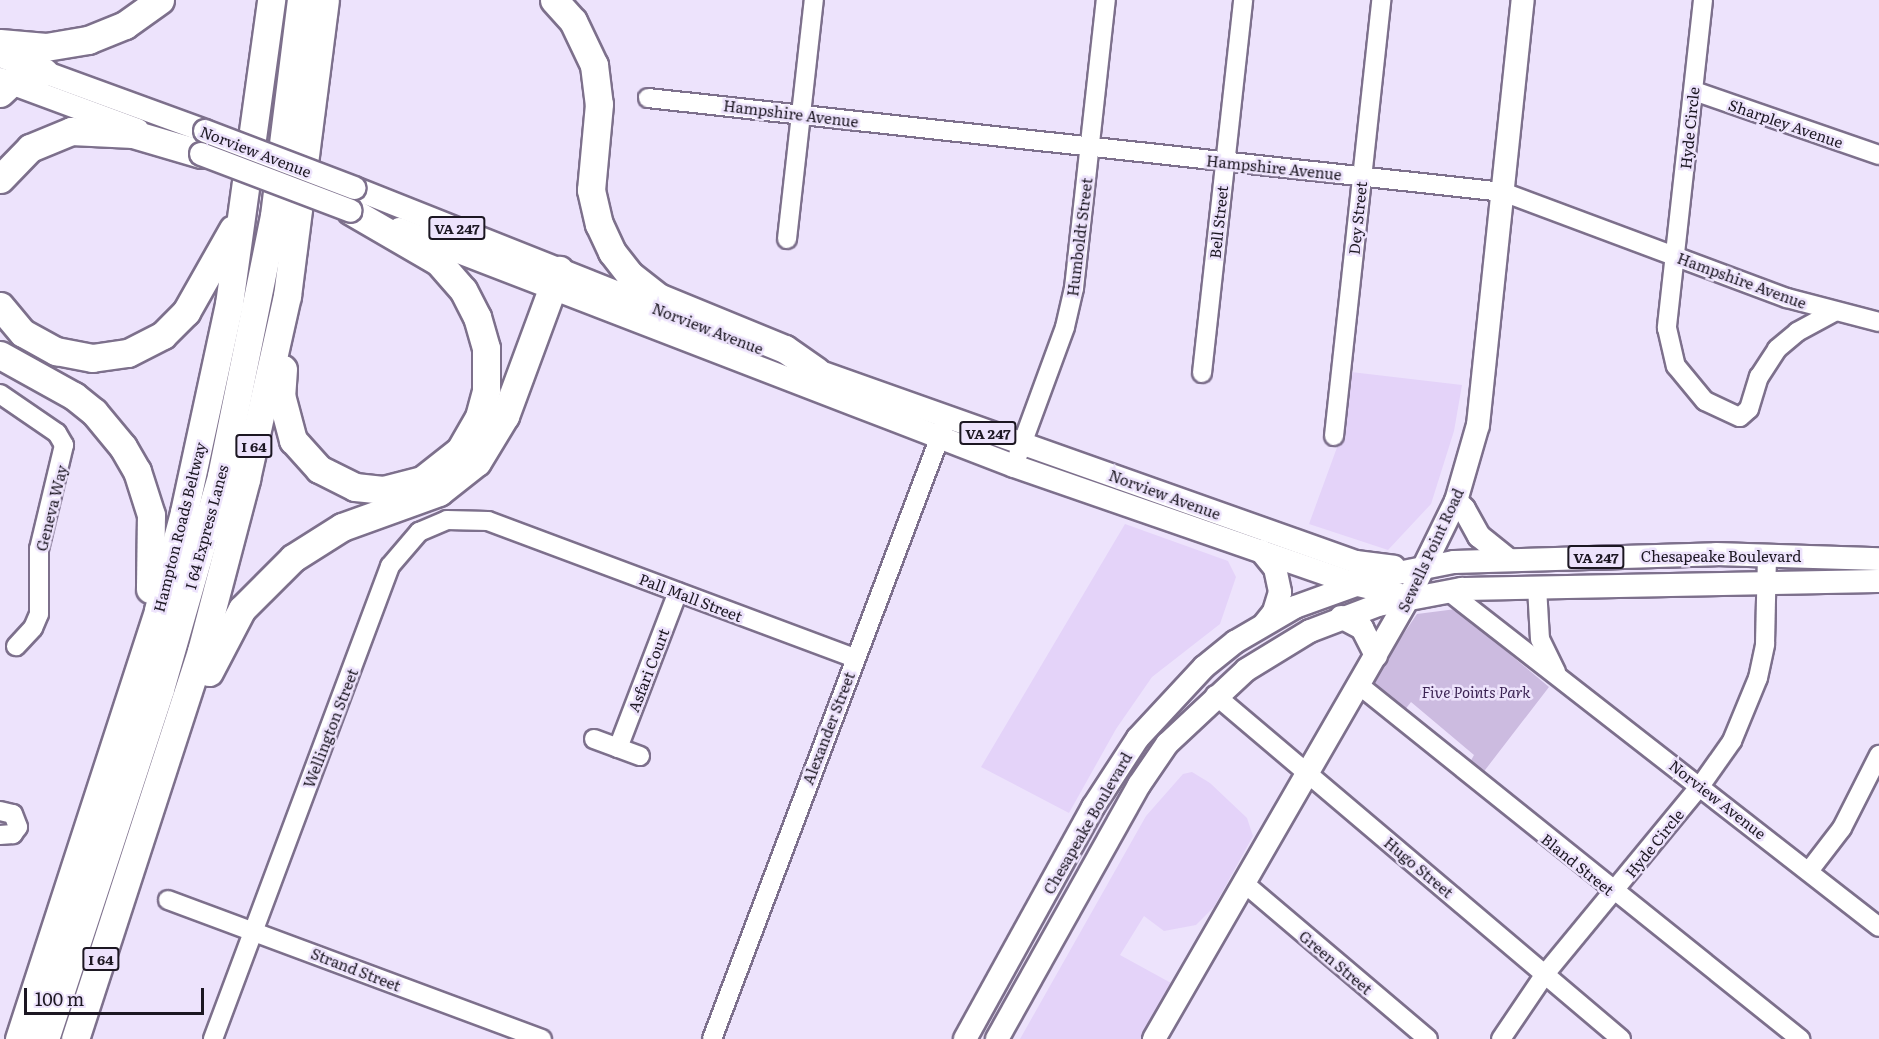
<!DOCTYPE html>
<style>
body{margin:0}
#map{position:relative;width:1879px;height:1039px;overflow:hidden;background:#ede3fc;font-family:Literata,serif}
div>[style]{position:absolute}
.built>*{inset:0;background:#e4d3f9}
.green>*{inset:0;background:#ccbbe0}
.roads{filter:drop-shadow(2px 0 #7d708c) drop-shadow(-2px 0 #7d708c) drop-shadow(0 2px #7d708c) drop-shadow(0 -2px #7d708c)}
.minor>*{height:18px;margin:-9px;padding:0 9px;transform-origin:9px;border-radius:9px;background:#fff}
.major>*{height:22px;margin:-11px;padding:0 11px;transform-origin:11px;border-radius:11px;background:#fff}
.highway>*{height:27px;margin:-13.5px;padding:0 13.5px;transform-origin:13.5px;border-radius:13.5px;background:#fff}
.bridges{filter:drop-shadow(2px 0 #7d708c) drop-shadow(-2px 0 #7d708c) drop-shadow(0 2px #7d708c) drop-shadow(0 -2px #7d708c)}
.major-bridge>*{height:22px;margin:-11px;padding:0 11px;transform-origin:11px;border-radius:11px;background:#fff}
span{translate:-50% -50%;white-space:nowrap;text-align:center;line-height:1.15;-webkit-text-stroke:5px #ede3fc;paint-order:stroke}
.shield-label span{padding:2px 4px;background:#ede3fc;border:2px solid;border-radius:4px;-webkit-text-stroke-width:0}
.shield-label{font-size:14px;color:#1c1722;font-weight:700}
.street-label{font-size:15px;color:#1c1722}
.park-label{font-size:15px;color:#3b2353;font-style:italic}
.scale{position:absolute;left:24px;top:988px;width:180px;height:27px;box-sizing:border-box;border:3px solid #1c1722;border-top:0;padding-left:8px;font-size:18px;line-height:21px;white-space:nowrap;color:#1c1722;-webkit-text-stroke:4px #ede3fc;paint-order:stroke}
</style>
<div id="map">
<div class="built">
<div style="clip-path:polygon(1351px 372px,1462px 385px,1454px 431px,1431px 504px,1388px 550px,1309px 524px,1339px 442px)"></div>
<div style="clip-path:polygon(1125px 524px,1228px 561px,1236px 577px,1220px 624px,1152px 677px,1116px 729px,1069px 813px,981px 767px)"></div>
<div style="clip-path:polygon(1192px 772px,1210px 783px,1247px 818px,1253px 836px,1214px 907px,1196px 925px,1164px 931px,1144px 916px,1120px 955px,1171px 983px,1140px 1039px,1020px 1039px,1146px 816px,1183px 774px)"></div>
</div>
<div class="green">
<div style="clip-path:polygon(1456px 609px,1549px 687px,1482px 774px,1469px 764px,1474px 755px,1411px 702px,1404px 711px,1375px 683px,1375px 676px,1417px 614px)"></div>
</div>
<div class="roads">
<div class="minor">
<div style="left:1703px;top:0;width:330px;rotate:96.3deg"></div>
<div style="left:1667px;top:328px;width:39px;rotate:77deg"></div>
<div style="left:1676px;top:366px;width:45px;rotate:50.4deg"></div>
<div style="left:1705px;top:401px;width:38px;rotate:25deg"></div>
<div style="left:1740px;top:417px;width:12px;rotate:-42deg"></div>
<div style="left:1749px;top:409px;width:34px;rotate:-73deg"></div>
<div style="left:1759px;top:377px;width:33px;rotate:-57deg"></div>
<div style="left:1777px;top:349px;width:26px;rotate:-40deg"></div>
<div style="left:1797px;top:332px;width:42px;rotate:-28.4deg"></div>
<div style="left:1694px;top:91px;width:196px;rotate:19.1deg"></div>
<div style="left:648px;top:98px;width:860px;rotate:6.27deg"></div>
<div style="left:1503px;top:192px;width:303px;rotate:20.5deg"></div>
<div style="left:1787px;top:298px;width:95px;rotate:14.6deg"></div>
<div style="left:787px;top:239px;width:241px;rotate:-83.6deg"></div>
<div style="left:1202px;top:373px;width:375px;rotate:-83.7deg"></div>
<div style="left:0;top:394px;width:69px;rotate:34.4deg"></div>
<div style="left:57px;top:433px;width:14px;rotate:60deg"></div>
<div style="left:64px;top:445px;width:107px;rotate:103.5deg"></div>
<div style="left:39px;top:549px;width:65px;rotate:90deg"></div>
<div style="left:39px;top:614px;width:15px;rotate:113deg"></div>
<div style="left:33px;top:628px;width:25px;rotate:133deg"></div>
<div style="left:1334px;top:436px;width:439px;rotate:-83.8deg"></div>
<div style="left:1018px;top:455px;width:136px;rotate:-69.8deg"></div>
<div style="left:1065px;top:327px;width:40px;rotate:-77deg"></div>
<div style="left:1074px;top:288px;width:290px;rotate:-83.7deg"></div>
<div style="left:1537px;top:587px;width:52px;rotate:86.7deg"></div>
<div style="left:1540px;top:639px;width:37px;rotate:64deg"></div>
<div style="left:1448px;top:591px;width:546px;rotate:37.94deg"></div>
<div style="left:1359px;top:685px;width:566px;rotate:38.75deg"></div>
<div style="left:1215px;top:695px;width:532px;rotate:40.27deg"></div>
<div style="left:594px;top:739px;width:49px;rotate:20.3deg"></div>
<div style="left:618px;top:748px;width:167px;rotate:-69deg"></div>
<div style="left:0;top:811px;width:13px;rotate:13deg"></div>
<div style="left:13px;top:814px;width:14px;rotate:69deg"></div>
<div style="left:18px;top:827px;width:9px;rotate:126deg"></div>
<div style="left:13px;top:834px;width:13px;rotate:176deg"></div>
<div style="left:1809px;top:871px;width:54px;rotate:-52.5deg"></div>
<div style="left:1842px;top:828px;width:82px;rotate:-63.1deg"></div>
<div style="left:1244px;top:883px;width:241px;rotate:40.3deg"></div>
<div style="left:168px;top:900px;width:399px;rotate:20.4deg"></div>
<div style="left:213px;top:1039px;width:505px;rotate:-69.48deg"></div>
<div style="left:390px;top:566px;width:45px;rotate:-49.5deg"></div>
<div style="left:419px;top:532px;width:30px;rotate:-23deg"></div>
<div style="left:447px;top:520px;width:41px;rotate:1.4deg"></div>
<div style="left:488px;top:521px;width:391px;rotate:20.5deg"></div>
<div style="left:712px;top:1039px;width:655px;rotate:-69.27deg"></div>
<div style="left:1501px;top:1039px;width:78px;rotate:-55.9deg"></div>
<div style="left:1545px;top:974px;width:245px;rotate:-50.5deg"></div>
<div style="left:1701px;top:785px;width:54px;rotate:-54.8deg"></div>
<div style="left:1732px;top:741px;width:68px;rotate:-67.6deg"></div>
<div style="left:1758px;top:678px;width:35px;rotate:-78deg"></div>
<div style="left:1765px;top:644px;width:89px;rotate:-88.7deg"></div>
</div>
<div class="major">
<div style="left:0;top:56px;width:218px;rotate:20.1deg"></div>
<div style="left:0;top:79px;width:147px;rotate:20.3deg"></div>
<div style="left:354px;top:188px;width:343px;rotate:21.7deg"></div>
<div style="left:399px;top:229px;width:659px;rotate:21.07deg"></div>
<div style="left:1014px;top:466px;width:360px;rotate:19.1deg"></div>
<div style="left:1354px;top:584px;width:57px;rotate:13.3deg"></div>
<div style="left:801px;top:365px;width:589px;rotate:19.54deg"></div>
<div style="left:1356px;top:562px;width:38px;rotate:7deg"></div>
<div style="left:1456px;top:501px;width:11px;rotate:45deg"></div>
<div style="left:1464px;top:509px;width:31px;rotate:61deg"></div>
<div style="left:1479px;top:536px;width:38px;rotate:39deg"></div>
<div style="left:1261px;top:551px;width:22px;rotate:51deg"></div>
<div style="left:1275px;top:568px;width:25px;rotate:78deg"></div>
<div style="left:1280px;top:592px;width:21px;rotate:107deg"></div>
<div style="left:1274px;top:612px;width:14px;rotate:129deg"></div>
<div style="left:1341px;top:617px;width:24px;rotate:28deg"></div>
<div style="left:1362px;top:628px;width:31px;rotate:63deg"></div>
<div style="left:965px;top:1039px;width:265px;rotate:-61.1deg"></div>
<div style="left:1093px;top:807px;width:82px;rotate:-56.9deg"></div>
<div style="left:1138px;top:738px;width:97px;rotate:-47.1deg"></div>
<div style="left:1204px;top:667px;width:40px;rotate:-39deg"></div>
<div style="left:1235px;top:642px;width:69px;rotate:-30.3deg"></div>
<div style="left:1295px;top:607px;width:88px;rotate:-19.9deg"></div>
<div style="left:1378px;top:577px;width:77px;rotate:-11.2deg"></div>
<div style="left:1454px;top:562px;width:262px;rotate:-1.7deg"></div>
<div style="left:1716px;top:554px;width:163px;rotate:1.8deg"></div>
<div style="left:997px;top:1039px;width:291px;rotate:-60.8deg"></div>
<div style="left:1139px;top:785px;width:50px;rotate:-55.7deg"></div>
<div style="left:1167px;top:744px;width:108px;rotate:-43.1deg"></div>
<div style="left:1246px;top:670px;width:75px;rotate:-31.4deg"></div>
<div style="left:1310px;top:631px;width:73px;rotate:-20.9deg"></div>
<div style="left:1378px;top:605px;width:86px;rotate:-10.8deg"></div>
<div style="left:1462px;top:589px;width:417px;rotate:-1.1deg"></div>
<div style="left:1154px;top:1039px;width:510px;rotate:-60.02deg"></div>
<div style="left:1409px;top:597px;width:107px;rotate:-63.9deg"></div>
<div style="left:1456px;top:501px;width:79px;rotate:-73.9deg"></div>
<div style="left:1478px;top:425px;width:427px;rotate:-84deg"></div>
</div>
<div class="highway">
<div style="left:554px;top:0;width:28px;rotate:48deg"></div>
<div style="left:573px;top:21px;width:49px;rotate:64.5deg"></div>
<div style="left:594px;top:65px;width:39px;rotate:83deg"></div>
<div style="left:599px;top:104px;width:86px;rotate:95.3deg"></div>
<div style="left:591px;top:190px;width:35px;rotate:77deg"></div>
<div style="left:599px;top:224px;width:31px;rotate:65deg"></div>
<div style="left:612px;top:252px;width:29px;rotate:52deg"></div>
<div style="left:630px;top:275px;width:36px;rotate:38deg"></div>
<div style="left:658px;top:297px;width:137px;rotate:22.3deg"></div>
<div style="left:785px;top:349px;width:38px;rotate:35deg"></div>
<div style="left:0;top:43px;width:46px;rotate:5deg"></div>
<div style="left:46px;top:47px;width:43px;rotate:-9.5deg"></div>
<div style="left:88px;top:40px;width:40px;rotate:-22deg"></div>
<div style="left:125px;top:25px;width:43px;rotate:-35.5deg"></div>
<div style="left:0;top:93px;width:22px;rotate:-43deg"></div>
<div style="left:16px;top:78px;width:29px;rotate:-12deg"></div>
<div style="left:0;top:179px;width:43px;rotate:-45.9deg"></div>
<div style="left:30px;top:148px;width:44px;rotate:-22.5deg"></div>
<div style="left:71px;top:131px;width:62px;rotate:2.8deg"></div>
<div style="left:133px;top:134px;width:71px;rotate:16.4deg"></div>
<div style="left:0;top:306px;width:35px;rotate:50deg"></div>
<div style="left:23px;top:333px;width:38px;rotate:29deg"></div>
<div style="left:56px;top:351px;width:37px;rotate:11deg"></div>
<div style="left:92px;top:358px;width:36px;rotate:-8deg"></div>
<div style="left:128px;top:353px;width:39px;rotate:-27deg"></div>
<div style="left:163px;top:335px;width:33px;rotate:-45deg"></div>
<div style="left:186px;top:312px;width:95px;rotate:-60.5deg"></div>
<div style="left:0;top:355px;width:85px;rotate:29deg"></div>
<div style="left:74px;top:396px;width:26px;rotate:39deg"></div>
<div style="left:94px;top:412px;width:45px;rotate:50.4deg"></div>
<div style="left:123px;top:447px;width:28px;rotate:60deg"></div>
<div style="left:137px;top:471px;width:46px;rotate:72.3deg"></div>
<div style="left:151px;top:515px;width:74px;rotate:90.8deg"></div>
<div style="left:283px;top:369px;width:26px;rotate:94deg"></div>
<div style="left:281px;top:395px;width:47px;rotate:75.1deg"></div>
<div style="left:293px;top:440px;width:39px;rotate:48deg"></div>
<div style="left:319px;top:469px;width:40px;rotate:26.6deg"></div>
<div style="left:355px;top:487px;width:28px;rotate:6deg"></div>
<div style="left:383px;top:490px;width:40px;rotate:-14.4deg"></div>
<div style="left:422px;top:480px;width:48px;rotate:-38.3deg"></div>
<div style="left:460px;top:450px;width:38px;rotate:-60deg"></div>
<div style="left:479px;top:417px;width:28px;rotate:-75deg"></div>
<div style="left:486px;top:390px;width:42px;rotate:-90deg"></div>
<div style="left:486px;top:348px;width:32px;rotate:-106deg"></div>
<div style="left:477px;top:317px;width:30px;rotate:-117deg"></div>
<div style="left:463px;top:290px;width:37px;rotate:-131deg"></div>
<div style="left:439px;top:262px;width:102px;rotate:-149.9deg"></div>
<div style="left:209px;top:672px;width:71px;rotate:-62.4deg"></div>
<div style="left:242px;top:609px;width:72px;rotate:-45deg"></div>
<div style="left:293px;top:558px;width:58px;rotate:-32.3deg"></div>
<div style="left:342px;top:527px;width:103px;rotate:-19.8deg"></div>
<div style="left:439px;top:492px;width:48px;rotate:-38.3deg"></div>
<div style="left:477px;top:462px;width:54px;rotate:-58.7deg"></div>
<div style="left:505px;top:416px;width:156px;rotate:-69.7deg"></div>
<div style="left:19px;top:1039px;width:451px;rotate:-72deg"></div>
<div style="left:158px;top:610px;width:101px;rotate:-75.1deg"></div>
<div style="left:184px;top:512px;width:213px;rotate:-77.8deg"></div>
<div style="left:229px;top:304px;width:307px;rotate:-82.1deg"></div>
<div style="left:45px;top:1039px;width:368px;rotate:-71.8deg"></div>
<div style="left:160px;top:689px;width:222px;rotate:-74deg"></div>
<div style="left:221px;top:476px;width:265px;rotate:-78.5deg"></div>
<div style="left:274px;top:216px;width:218px;rotate:-82.9deg"></div>
<div style="left:75px;top:1039px;width:408px;rotate:-72deg"></div>
<div style="left:201px;top:651px;width:178px;rotate:-75.3deg"></div>
<div style="left:246px;top:479px;width:188px;rotate:-77.4deg"></div>
<div style="left:287px;top:296px;width:298px;rotate:-82.7deg"></div>
</div>
</div>
<div class="bridges">
<div class="major-bridge">
<div style="left:205px;top:131px;width:160px;rotate:20.9deg"></div>
<div style="left:201px;top:154px;width:160px;rotate:20.8deg"></div>
</div>
</div>
<div class="shield-label">
<span style="left:457px;top:228px">VA 247</span>
<span style="left:988px;top:433px">VA 247</span>
<span style="left:254px;top:446px">I 64</span>
<span style="left:1596px;top:557px">VA 247</span>
<span style="left:101px;top:959px">I 64</span>
</div>
<div class="street-label">
<span style="left:791px;top:113px;rotate:7deg">Hampshire Avenue</span>
<span style="left:1786px;top:123px;rotate:19deg">Sharpley Avenue</span>
<span style="left:1689px;top:128px;rotate:-84deg">Hyde Circle</span>
<span style="left:256px;top:151px;rotate:21deg">Norview Avenue</span>
<span style="left:1274px;top:167px;rotate:6deg">Hampshire Avenue</span>
<span style="left:1357px;top:218px;rotate:-84deg">Dey Street</span>
<span style="left:1218px;top:222px;rotate:-84deg">Bell Street</span>
<span style="left:1079px;top:237px;rotate:-83deg">Humboldt Street</span>
<span style="left:1742px;top:280px;rotate:20deg">Hampshire Avenue</span>
<span style="left:708px;top:328px;rotate:21deg">Norview Avenue</span>
<span style="left:1165px;top:494px;rotate:20deg">Norview Avenue</span>
<span style="left:51px;top:508px;rotate:-76deg">Geneva Way</span>
<span style="left:179px;top:527px;rotate:-76deg">Hampton Roads Beltway</span>
<span style="left:206px;top:527px;rotate:-75deg">I 64 Express Lanes</span>
<span style="left:1430px;top:550px;rotate:-65deg">Sewells Point Road</span>
<span style="left:1721px;top:556px">Chesapeake Boulevard</span>
<span style="left:691px;top:597px;rotate:21deg">Pall Mall Street</span>
<span style="left:648px;top:670px;rotate:-69deg">Asfari Court</span>
<span style="left:330px;top:728px;rotate:-69deg">Wellington Street</span>
<span style="left:828px;top:728px;rotate:-69deg">Alexander Street</span>
<span style="left:1718px;top:799px;rotate:38deg">Norview Avenue</span>
<span style="left:1087px;top:823px;rotate:-60deg">Chesapeake Boulevard</span>
<span style="left:1654px;top:843px;rotate:-51deg">Hyde Circle</span>
<span style="left:1578px;top:864px;rotate:39deg">Bland Street</span>
<span style="left:1419px;top:867px;rotate:40deg">Hugo Street</span>
<span style="left:1336px;top:962px;rotate:40deg">Green Street</span>
<span style="left:356px;top:969px;rotate:21deg">Strand Street</span>
</div>
<div class="park-label">
<span style="left:1476px;top:692px">Five Points Park</span>
</div>
<div class="scale">100 m</div>
</div>
